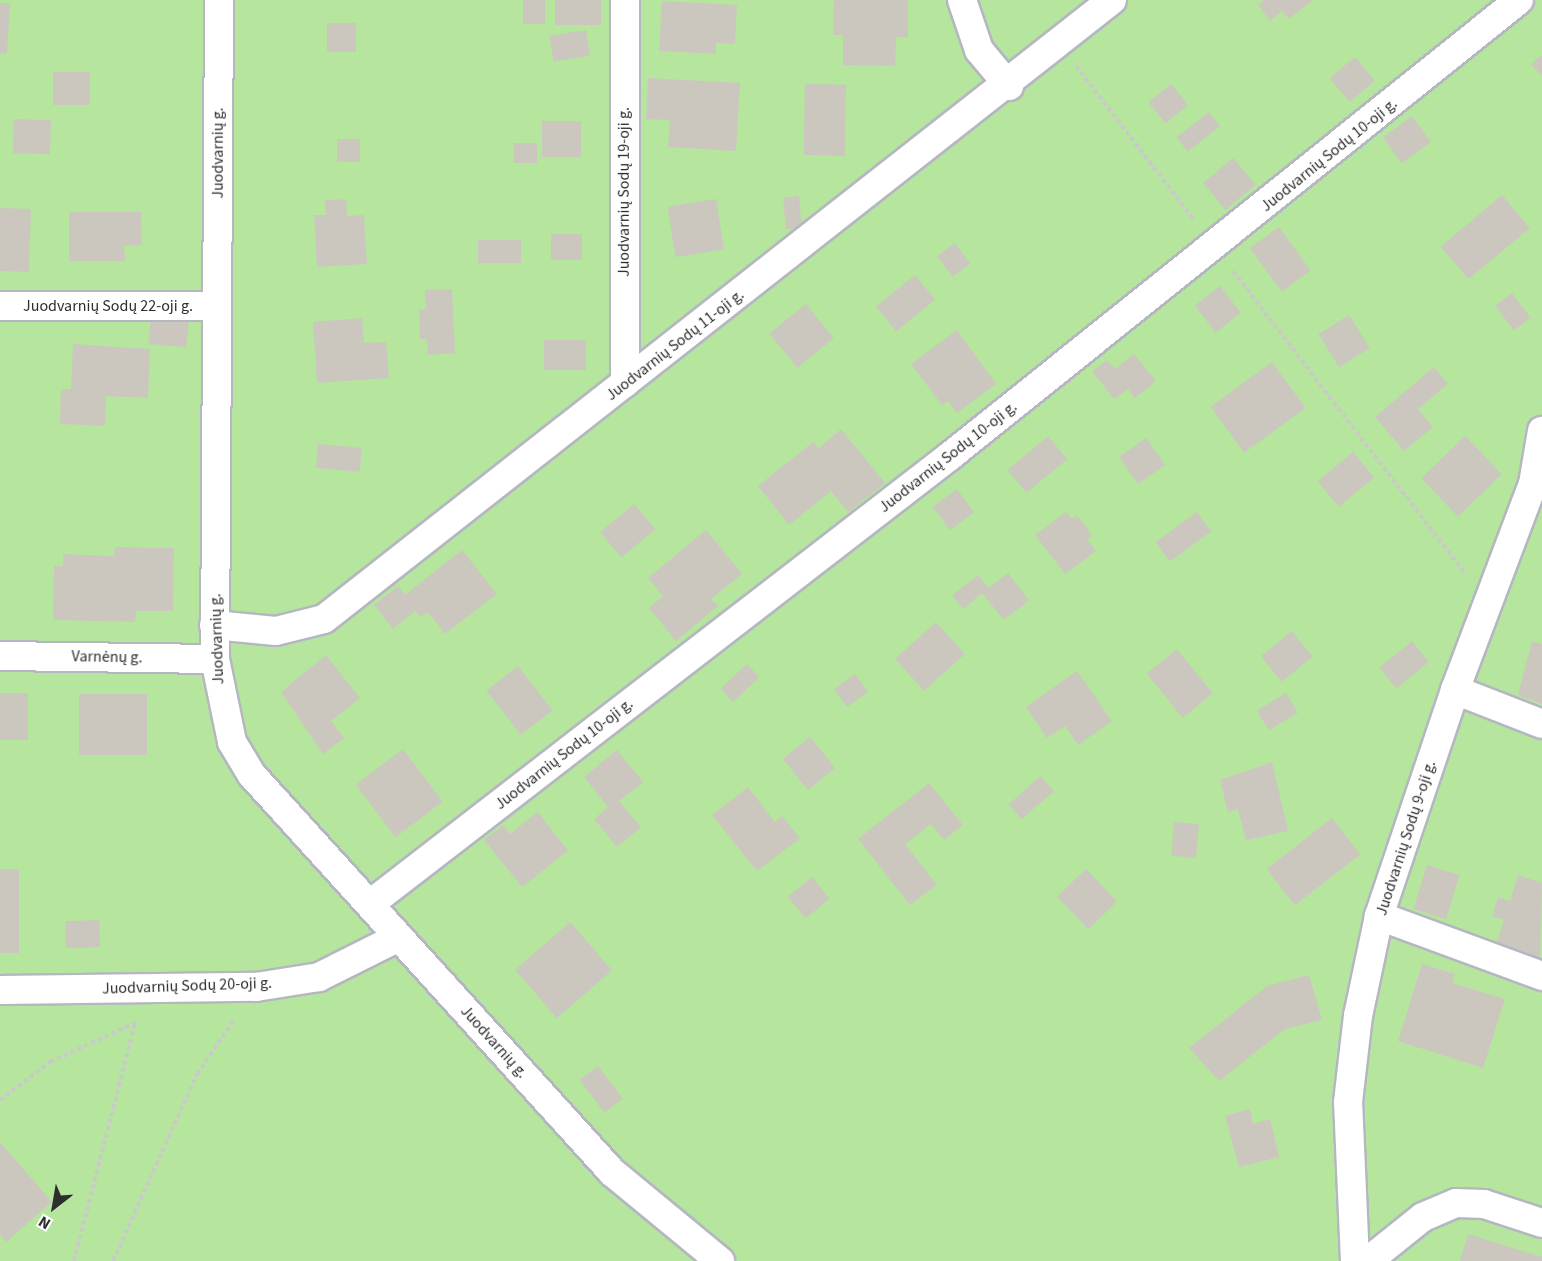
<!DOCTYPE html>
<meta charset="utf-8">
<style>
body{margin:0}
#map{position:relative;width:1542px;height:1261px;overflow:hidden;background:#efe9e1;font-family:"Source Sans 3",sans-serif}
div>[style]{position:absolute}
.green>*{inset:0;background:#b6e59e;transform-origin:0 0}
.building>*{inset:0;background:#cbc7bf;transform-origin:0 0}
.path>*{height:4px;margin-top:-2px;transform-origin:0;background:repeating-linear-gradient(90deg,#c9c9c9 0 4.5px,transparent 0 7.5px)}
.roads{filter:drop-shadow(2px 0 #b4b7c1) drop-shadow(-2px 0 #b4b7c1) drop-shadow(0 2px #b4b7c1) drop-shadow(0 -2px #b4b7c1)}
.street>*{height:28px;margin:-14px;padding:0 14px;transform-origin:14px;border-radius:14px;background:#fff}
span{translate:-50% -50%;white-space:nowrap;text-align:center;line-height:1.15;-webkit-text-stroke:4.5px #fff;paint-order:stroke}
.street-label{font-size:16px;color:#2e2e2e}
.north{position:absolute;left:24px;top:1177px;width:60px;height:60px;-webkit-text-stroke:4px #fff;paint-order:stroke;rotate:211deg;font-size:16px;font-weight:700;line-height:24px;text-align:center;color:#2e2e2e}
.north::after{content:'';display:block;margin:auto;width:21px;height:27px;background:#2e2e2e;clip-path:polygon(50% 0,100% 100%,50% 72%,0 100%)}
</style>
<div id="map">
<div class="green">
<div style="left:0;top:0;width:1542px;height:1261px"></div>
</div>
<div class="building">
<div style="left:523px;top:0;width:22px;height:24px"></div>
<div style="left:555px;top:0;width:46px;height:25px"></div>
<div style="clip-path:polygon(834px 0,908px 0,908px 37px,896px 37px,895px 66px,843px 65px,843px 35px,833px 35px)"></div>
<div style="clip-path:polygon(1264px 0,1313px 0,1289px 19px,1282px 11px,1270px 21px,1258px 5px)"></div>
<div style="clip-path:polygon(662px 1px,737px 5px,735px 44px,716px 43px,716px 54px,659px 51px)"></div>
<div style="clip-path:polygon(0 3px,10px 3px,7px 54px,0 53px)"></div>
<div style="left:327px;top:23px;width:29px;height:29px"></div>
<div style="left:586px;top:30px;width:26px;height:37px;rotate:81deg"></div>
<div style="clip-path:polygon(1542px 55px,1542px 76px,1531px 64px)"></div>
<div style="left:1355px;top:57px;width:31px;height:33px;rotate:50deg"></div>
<div style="left:90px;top:72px;width:33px;height:37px;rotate:90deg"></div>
<div style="clip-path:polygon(648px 78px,740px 83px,736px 151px,668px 147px,670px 120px,646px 119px)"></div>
<div style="left:805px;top:84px;width:41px;height:71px;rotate:1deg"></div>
<div style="left:1171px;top:84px;width:27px;height:29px;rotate:51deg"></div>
<div style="left:1209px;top:112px;width:18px;height:41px;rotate:52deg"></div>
<div style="left:1412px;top:116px;width:32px;height:36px;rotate:54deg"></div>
<div style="left:14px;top:119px;width:37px;height:34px;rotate:2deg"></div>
<div style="left:542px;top:121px;width:39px;height:36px"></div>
<div style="left:337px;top:139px;width:23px;height:23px"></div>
<div style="left:514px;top:143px;width:23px;height:20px"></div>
<div style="left:1233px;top:158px;width:35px;height:39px;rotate:50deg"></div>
<div style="left:1502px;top:195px;width:43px;height:80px;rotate:50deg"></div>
<div style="left:799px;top:196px;width:32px;height:16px;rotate:85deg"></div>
<div style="clip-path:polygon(346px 199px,347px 216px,364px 215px,367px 264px,317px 267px,314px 215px,326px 215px,325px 200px)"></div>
<div style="left:716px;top:199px;width:51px;height:49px;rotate:81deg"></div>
<div style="left:0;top:208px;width:31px;height:63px;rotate:2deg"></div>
<div style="clip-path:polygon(69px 212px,141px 212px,142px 245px,124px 246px,125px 261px,69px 261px)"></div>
<div style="left:1279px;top:227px;width:54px;height:36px;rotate:54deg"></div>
<div style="left:551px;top:234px;width:31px;height:26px"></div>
<div style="left:478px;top:240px;width:43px;height:23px"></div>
<div style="left:955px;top:243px;width:26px;height:22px;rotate:54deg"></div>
<div style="left:915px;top:275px;width:32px;height:50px;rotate:51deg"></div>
<div style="left:1220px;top:286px;width:34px;height:32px;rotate:52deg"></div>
<div style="clip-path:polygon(452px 289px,455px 353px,428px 355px,427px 339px,420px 339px,419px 309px,426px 309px,425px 290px)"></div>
<div style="left:1512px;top:293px;width:31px;height:21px;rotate:53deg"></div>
<div style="left:806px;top:304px;width:44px;height:47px;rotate:51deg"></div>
<div style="left:1349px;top:315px;width:39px;height:36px;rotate:58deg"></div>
<div style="left:151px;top:316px;width:38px;height:28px;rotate:5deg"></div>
<div style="clip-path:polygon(362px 318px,364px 343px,386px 342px,389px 378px,317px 383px,313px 322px)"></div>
<div style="clip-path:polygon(957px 330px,996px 384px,957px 413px,948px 401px,942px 405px,911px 364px)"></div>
<div style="left:586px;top:340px;width:30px;height:42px;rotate:90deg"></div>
<div style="clip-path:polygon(73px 344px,150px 349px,148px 398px,106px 396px,105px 426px,60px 424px,61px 389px,71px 389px)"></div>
<div style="clip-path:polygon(1134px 354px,1156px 381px,1135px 398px,1128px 389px,1114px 399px,1092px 371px,1107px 360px,1115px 369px)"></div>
<div style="left:1272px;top:362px;width:57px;height:76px;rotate:54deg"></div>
<div style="clip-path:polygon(1434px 367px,1448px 384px,1418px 409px,1433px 427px,1404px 451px,1375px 417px)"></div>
<div style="clip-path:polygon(841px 429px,885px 483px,848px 512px,831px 491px,789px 525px,758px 486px,813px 442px,819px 448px)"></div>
<div style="left:1048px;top:436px;width:30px;height:53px;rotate:50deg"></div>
<div style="left:1465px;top:436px;width:53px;height:61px;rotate:46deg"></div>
<div style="left:1146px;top:438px;width:33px;height:33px;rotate:55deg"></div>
<div style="left:318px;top:444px;width:44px;height:24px;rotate:5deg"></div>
<div style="left:1353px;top:452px;width:33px;height:46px;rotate:50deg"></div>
<div style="left:957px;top:489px;width:29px;height:30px;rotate:54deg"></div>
<div style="left:634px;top:504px;width:33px;height:44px;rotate:50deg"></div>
<div style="clip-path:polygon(1066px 512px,1072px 519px,1077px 515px,1092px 535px,1087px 539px,1096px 551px,1065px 574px,1035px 535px)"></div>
<div style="left:1197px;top:512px;width:24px;height:51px;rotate:54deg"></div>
<div style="clip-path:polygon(706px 530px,742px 574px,711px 599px,718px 606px,676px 641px,649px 608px,663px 596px,648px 578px)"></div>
<div style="clip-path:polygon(115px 547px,174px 548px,173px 611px,136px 611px,135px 622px,53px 620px,54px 566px,63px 566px,63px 554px,114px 556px)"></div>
<div style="clip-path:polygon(462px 550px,497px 594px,445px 634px,428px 612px,421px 617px,415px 611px,393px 629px,374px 605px,398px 586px,405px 595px)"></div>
<div style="clip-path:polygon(1008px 573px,1029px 600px,1004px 620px,982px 593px,963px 609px,952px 595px,978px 575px,988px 588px)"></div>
<div style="left:936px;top:622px;width:43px;height:55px;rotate:48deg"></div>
<div style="left:1292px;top:631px;width:33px;height:40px;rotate:51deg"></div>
<div style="left:1412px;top:641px;width:27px;height:42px;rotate:51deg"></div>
<div style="clip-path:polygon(1532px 641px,1542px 644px,1542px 704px,1518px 695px)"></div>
<div style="left:1177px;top:649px;width:57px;height:39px;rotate:51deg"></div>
<div style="clip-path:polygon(326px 655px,360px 698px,331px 721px,344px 738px,323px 754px,281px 692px)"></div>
<div style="left:747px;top:664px;width:18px;height:36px;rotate:47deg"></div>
<div style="left:518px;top:666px;width:56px;height:40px;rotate:52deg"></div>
<div style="clip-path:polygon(1077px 671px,1112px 721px,1078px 745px,1065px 726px,1047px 738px,1026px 707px)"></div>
<div style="left:855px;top:674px;width:22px;height:26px;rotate:54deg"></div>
<div style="left:0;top:693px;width:28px;height:47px"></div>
<div style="left:1286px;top:693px;width:23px;height:34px;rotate:59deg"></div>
<div style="left:79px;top:694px;width:68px;height:61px"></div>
<div style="left:810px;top:737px;width:40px;height:35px;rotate:51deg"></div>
<div style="left:403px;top:749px;width:66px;height:59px;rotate:53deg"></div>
<div style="clip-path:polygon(617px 750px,643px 782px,619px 801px,641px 827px,617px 847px,594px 819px,608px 807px,584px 777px)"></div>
<div style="clip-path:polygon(1272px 762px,1288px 831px,1246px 840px,1238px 809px,1228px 812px,1220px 780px)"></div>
<div style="left:1041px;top:776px;width:20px;height:43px;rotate:49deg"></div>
<div style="clip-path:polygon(929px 783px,963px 825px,944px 840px,931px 824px,905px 844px,937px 885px,910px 905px,858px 839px)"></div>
<div style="clip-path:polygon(748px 787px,775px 822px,782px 816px,800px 838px,757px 871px,712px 815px)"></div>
<div style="clip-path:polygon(538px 812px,568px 851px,522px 887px,484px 840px,503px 825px,510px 834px)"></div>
<div style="left:1332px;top:818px;width:46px;height:83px;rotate:52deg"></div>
<div style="left:1174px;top:822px;width:25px;height:34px;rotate:5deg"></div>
<div style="left:1427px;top:865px;width:34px;height:46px;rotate:17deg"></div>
<div style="left:0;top:869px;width:19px;height:84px"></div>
<div style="left:1086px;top:869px;width:45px;height:40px;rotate:46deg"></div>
<div style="clip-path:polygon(1518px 875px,1542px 883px,1540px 959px,1496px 945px,1504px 920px,1492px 916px,1498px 897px,1510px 901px)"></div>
<div style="left:812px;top:877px;width:28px;height:31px;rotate:51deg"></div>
<div style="left:99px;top:920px;width:27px;height:34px;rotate:88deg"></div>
<div style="left:570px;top:922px;width:64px;height:73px;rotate:49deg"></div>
<div style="clip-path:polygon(1422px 964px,1455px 974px,1452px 983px,1505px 999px,1483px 1068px,1398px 1041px)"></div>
<div style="clip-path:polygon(1309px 975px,1322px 1020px,1285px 1029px,1219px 1081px,1189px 1048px,1267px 986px)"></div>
<div style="left:598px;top:1066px;width:41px;height:23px;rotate:53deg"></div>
<div style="clip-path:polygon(1250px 1109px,1253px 1124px,1270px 1119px,1279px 1157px,1239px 1167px,1225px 1116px)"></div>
<div style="clip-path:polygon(0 1142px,52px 1202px,6px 1242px,0 1235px)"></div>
<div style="clip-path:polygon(1468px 1234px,1542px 1257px,1542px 1261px,1460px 1261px)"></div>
</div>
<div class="path">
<div style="left:1076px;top:66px;width:194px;rotate:52.5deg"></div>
<div style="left:1233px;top:271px;width:379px;rotate:52.5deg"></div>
<div style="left:0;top:1100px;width:63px;rotate:-37.2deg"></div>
<div style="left:50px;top:1062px;width:96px;rotate:-24.7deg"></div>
<div style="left:74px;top:1261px;width:246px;rotate:-75.6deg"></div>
<div style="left:113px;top:1261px;width:205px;rotate:-65.8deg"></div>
<div style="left:197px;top:1074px;width:64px;rotate:-55.8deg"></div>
</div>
<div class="roads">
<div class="street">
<div style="left:219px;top:0;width:659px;rotate:90.35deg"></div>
<div style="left:215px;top:659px;width:85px;rotate:78.4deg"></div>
<div style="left:232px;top:742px;width:39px;rotate:59deg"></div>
<div style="left:252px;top:775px;width:536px;rotate:47.8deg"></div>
<div style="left:612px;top:1172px;width:140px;rotate:39.5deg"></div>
<div style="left:625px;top:0;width:383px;rotate:90deg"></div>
<div style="left:962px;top:0;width:53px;rotate:71.2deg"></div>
<div style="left:979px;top:50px;width:47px;rotate:50.2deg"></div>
<div style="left:0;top:306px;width:217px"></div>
<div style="left:214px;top:625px;width:62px;rotate:5.5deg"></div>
<div style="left:276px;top:631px;width:49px;rotate:-14deg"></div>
<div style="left:324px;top:619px;width:1002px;rotate:-38.15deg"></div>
<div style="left:0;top:656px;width:215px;rotate:0.8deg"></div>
<div style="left:1455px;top:690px;width:93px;rotate:21.3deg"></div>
<div style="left:370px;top:904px;width:733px;rotate:-37.68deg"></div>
<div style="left:950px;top:456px;width:729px;rotate:-38.71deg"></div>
<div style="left:1379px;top:916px;width:174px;rotate:20.2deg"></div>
<div style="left:0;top:990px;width:256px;rotate:-0.7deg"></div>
<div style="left:256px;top:987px;width:64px;rotate:-9deg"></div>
<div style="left:319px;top:977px;width:89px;rotate:-26.6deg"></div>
<div style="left:1355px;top:1261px;width:159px;rotate:-92.5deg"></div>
<div style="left:1348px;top:1102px;width:87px;rotate:-83.4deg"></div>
<div style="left:1358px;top:1016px;width:102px;rotate:-78.1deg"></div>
<div style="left:1379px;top:916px;width:238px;rotate:-71.4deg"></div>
<div style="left:1455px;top:690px;width:220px;rotate:-69.3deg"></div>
<div style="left:1533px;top:484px;width:54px;rotate:-80.4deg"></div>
<div style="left:1368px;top:1261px;width:70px;rotate:-38.7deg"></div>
<div style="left:1423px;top:1217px;width:36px;rotate:-23deg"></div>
<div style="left:1456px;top:1203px;width:28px;rotate:2deg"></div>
<div style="left:1484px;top:1204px;width:61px;rotate:18.1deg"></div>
</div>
</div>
<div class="street-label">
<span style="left:218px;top:153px;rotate:-90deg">Juodvarnių g.</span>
<span style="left:1329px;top:155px;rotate:-39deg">Juodvarnių Sodų 10-oji g.</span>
<span style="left:624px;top:192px;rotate:-90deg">Juodvarnių Sodų 19-oji g.</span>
<span style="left:108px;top:306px">Juodvarnių Sodų 22-oji g.</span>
<span style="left:675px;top:345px;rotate:-38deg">Juodvarnių Sodų 11-oji g.</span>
<span style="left:948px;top:457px;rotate:-38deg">Juodvarnių Sodų 10-oji g.</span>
<span style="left:217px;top:639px;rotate:-92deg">Juodvarnių g.</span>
<span style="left:107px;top:657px;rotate:1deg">Varnėnų g.</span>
<span style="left:564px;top:754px;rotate:-38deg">Juodvarnių Sodų 10-oji g.</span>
<span style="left:1406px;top:838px;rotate:-72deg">Juodvarnių Sodų 9-oji g.</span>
<span style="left:187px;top:986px;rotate:-2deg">Juodvarnių Sodų 20-oji g.</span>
<span style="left:494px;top:1042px;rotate:48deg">Juodvarnių g.</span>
</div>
<div class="north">N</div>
</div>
